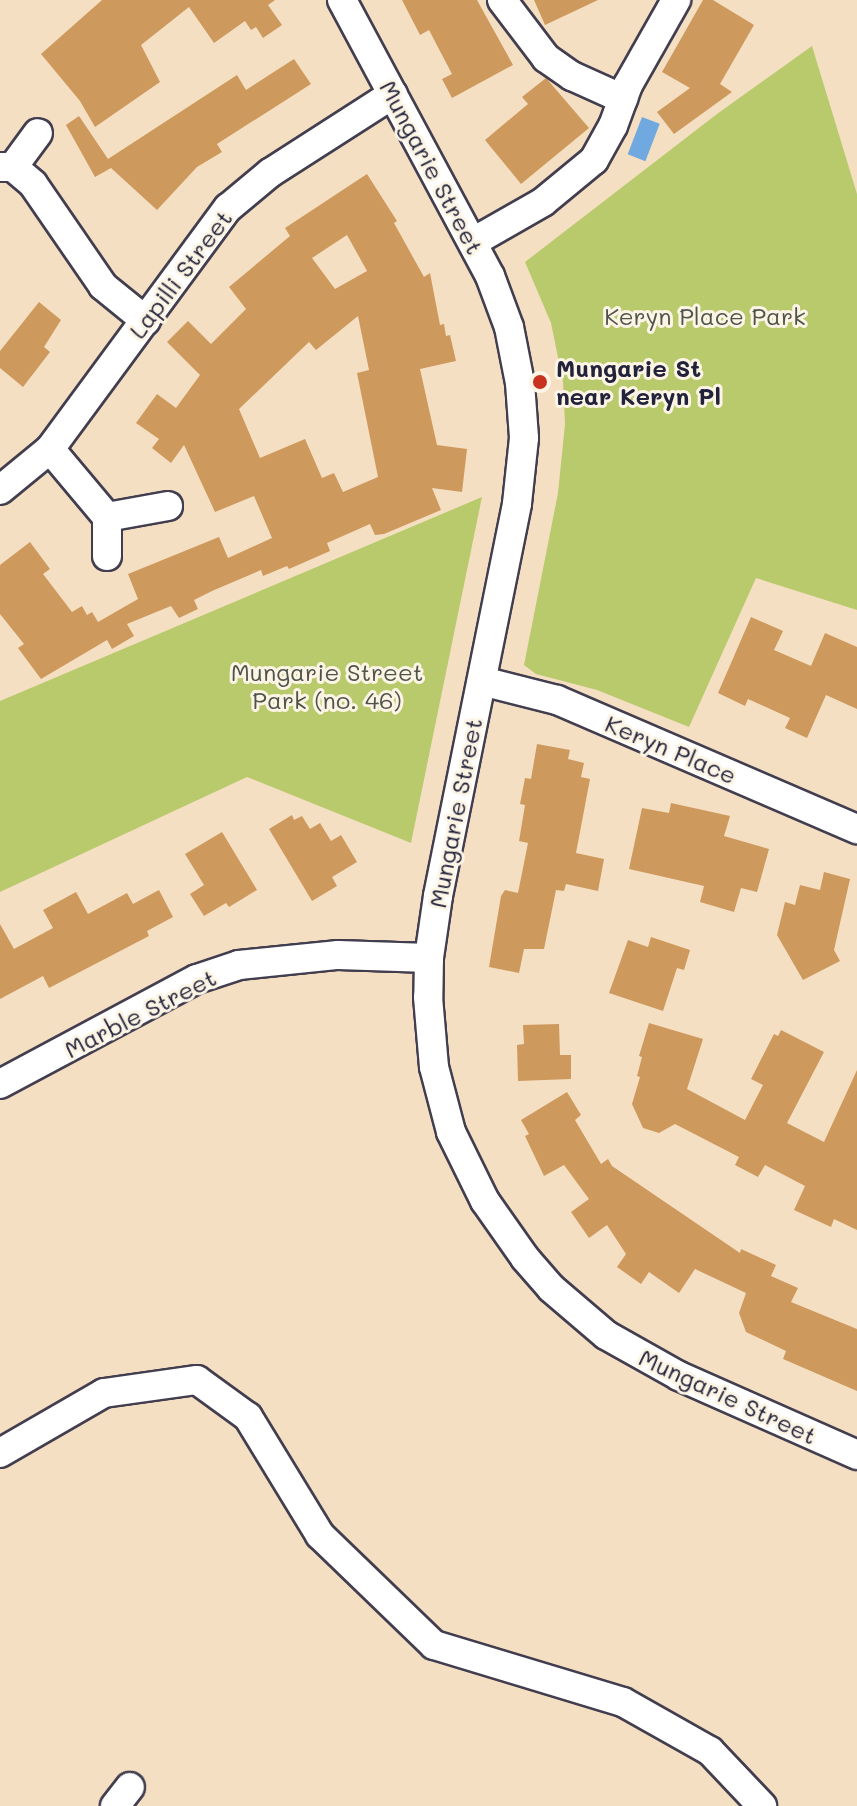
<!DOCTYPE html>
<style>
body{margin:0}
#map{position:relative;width:857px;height:1806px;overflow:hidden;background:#f5dfc2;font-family:Mali,sans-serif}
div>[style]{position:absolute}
.green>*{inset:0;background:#b9ca6d}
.water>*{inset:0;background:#6fa9df;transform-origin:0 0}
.building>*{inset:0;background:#ce995d}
.roads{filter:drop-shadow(2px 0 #423e4f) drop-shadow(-2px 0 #423e4f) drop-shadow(0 2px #423e4f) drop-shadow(0 -2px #423e4f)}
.minor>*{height:28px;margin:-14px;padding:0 14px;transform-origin:14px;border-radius:14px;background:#fff}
.dots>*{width:22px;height:22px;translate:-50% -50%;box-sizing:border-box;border:4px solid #fcf5e5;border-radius:50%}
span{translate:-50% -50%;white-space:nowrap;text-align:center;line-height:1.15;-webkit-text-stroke:6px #fcf5e5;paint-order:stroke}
.street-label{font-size:24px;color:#22223b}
.park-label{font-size:24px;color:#4f544a}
.poi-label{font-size:24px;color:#22223b;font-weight:700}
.left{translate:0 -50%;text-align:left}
</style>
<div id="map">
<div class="green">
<div style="clip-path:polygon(812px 46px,857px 194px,857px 610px,756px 578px,689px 727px,597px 690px,536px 674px,524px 665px,558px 493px,565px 424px,563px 382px,551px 323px,525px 262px,717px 114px)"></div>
<div style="clip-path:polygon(482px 497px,411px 843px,247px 777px,0 892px,0 701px)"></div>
</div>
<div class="water">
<div style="left:642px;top:117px;width:19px;height:40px;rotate:21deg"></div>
</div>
<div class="building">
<div style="clip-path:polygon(102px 0,275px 0,268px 5px,282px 25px,263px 38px,256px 27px,251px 30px,245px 21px,214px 43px,189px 7px,141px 45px,160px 82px,95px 127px,80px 101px,41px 54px)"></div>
<div style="clip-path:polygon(402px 0,477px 0,513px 65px,452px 98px,442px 79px,452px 74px,429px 30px,420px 35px)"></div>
<div style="clip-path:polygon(534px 0,598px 0,545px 25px)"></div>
<div style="clip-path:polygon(703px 0,713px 0,754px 25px,720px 84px,732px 92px,674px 134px,657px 112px,690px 88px,662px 72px)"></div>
<div style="clip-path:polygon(294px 59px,311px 84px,217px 144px,222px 152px,197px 167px,157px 210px,111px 168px,95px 177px,66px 125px,79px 116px,108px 159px,237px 75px,246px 90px)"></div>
<div style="clip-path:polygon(546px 78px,589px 128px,521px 184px,485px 140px,528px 104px,522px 97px)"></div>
<div style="clip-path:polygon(evenodd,367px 174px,397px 221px,394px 223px,424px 277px,430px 273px,440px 325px,444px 324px,446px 336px,450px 335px,456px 361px,420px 369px,437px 445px,467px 449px,462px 492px,432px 488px,441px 510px,384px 534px,375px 535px,370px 524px,327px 543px,330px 551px,289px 569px,287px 566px,263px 576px,261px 570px,212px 591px,194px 600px,198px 609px,179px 618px,171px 606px,127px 624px,134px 636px,112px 649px,107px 640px,41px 679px,18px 648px,24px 644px,0 614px,0 565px,30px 542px,50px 569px,43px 574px,72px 612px,82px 606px,87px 615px,92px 612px,98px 622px,138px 599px,128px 574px,219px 537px,228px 558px,272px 538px,254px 496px,215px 512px,184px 445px,171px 463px,152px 448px,159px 439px,136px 423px,157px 394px,176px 408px,200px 375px,167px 342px,188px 321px,211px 344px,246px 309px,229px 287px,290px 236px,285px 228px,367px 174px,347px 235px,367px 271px,335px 289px,312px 258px,347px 235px,367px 174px,358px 316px,369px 370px,357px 373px,378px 477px,343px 492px,334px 473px,322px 478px,305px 439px,260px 458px,239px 409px,309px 342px,316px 350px,358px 316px)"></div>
<div style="clip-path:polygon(39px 302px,61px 320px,44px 347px,50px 352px,23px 387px,0 368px,0 351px)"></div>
<div style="clip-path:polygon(751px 617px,783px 631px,774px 650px,811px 666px,825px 633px,857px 647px,857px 709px,826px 695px,807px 738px,785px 728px,790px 718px,748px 699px,745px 706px,718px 693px)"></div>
<div style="clip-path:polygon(537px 744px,570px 750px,568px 759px,584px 763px,581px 777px,590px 779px,576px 853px,604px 859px,598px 891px,566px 884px,564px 891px,556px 890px,544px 949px,524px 949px,519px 973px,489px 967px,501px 896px,505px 890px,518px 893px,528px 843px,519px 841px,525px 805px,520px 804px,525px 778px,531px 779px)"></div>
<div style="clip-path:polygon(671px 803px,730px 816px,724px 836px,769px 849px,757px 892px,741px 888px,734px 912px,700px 902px,704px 886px,629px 869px,642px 808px,669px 813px)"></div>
<div style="clip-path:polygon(292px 815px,294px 820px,302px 816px,310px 829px,320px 823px,331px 841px,341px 835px,357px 862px,332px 877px,337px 886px,312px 901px,269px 829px)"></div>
<div style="clip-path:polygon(222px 832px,257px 890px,229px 907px,226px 903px,204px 916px,190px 894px,204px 885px,185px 854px)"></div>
<div style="clip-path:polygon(824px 872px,850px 879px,834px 950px,840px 961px,803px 980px,777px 935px,785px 902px,795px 905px,800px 885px,820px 890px)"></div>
<div style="clip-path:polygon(159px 890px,173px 917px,147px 931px,149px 936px,49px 988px,43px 976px,0 999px,0 924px,14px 949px,53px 928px,43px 910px,76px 892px,88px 914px,127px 893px,133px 904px)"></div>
<div style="clip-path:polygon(651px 937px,690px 950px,684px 970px,677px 968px,663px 1011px,609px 993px,628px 940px,648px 947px)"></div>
<div style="clip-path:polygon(649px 1023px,703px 1039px,687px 1089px,745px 1120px,763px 1085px,751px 1079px,774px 1034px,778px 1036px,781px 1030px,824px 1052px,787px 1123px,824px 1142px,857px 1070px,857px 1230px,834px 1219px,831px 1227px,794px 1210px,805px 1186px,765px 1165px,758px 1177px,735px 1165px,739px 1157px,675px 1124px,659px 1133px,643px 1128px,632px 1104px,640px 1077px,637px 1076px,642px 1057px,639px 1056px)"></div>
<div style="clip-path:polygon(559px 1024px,560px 1055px,571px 1055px,571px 1079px,518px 1081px,517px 1045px,524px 1044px,523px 1025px)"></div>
<div style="clip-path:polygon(567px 1092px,581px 1115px,575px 1120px,601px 1164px,608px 1159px,612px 1166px,740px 1253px,741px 1249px,776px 1265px,771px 1276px,798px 1288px,791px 1302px,857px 1329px,857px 1391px,783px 1359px,786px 1351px,746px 1332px,739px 1313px,746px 1293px,695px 1269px,679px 1293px,649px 1272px,641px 1284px,617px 1267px,626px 1254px,607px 1225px,589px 1238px,571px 1212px,589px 1199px,564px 1165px,544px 1176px,525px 1136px,529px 1134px,521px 1120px)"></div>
</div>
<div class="roads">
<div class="minor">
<div style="left:342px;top:0;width:313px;rotate:61.8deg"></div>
<div style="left:490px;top:276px;width:54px;rotate:69.6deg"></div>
<div style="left:509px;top:327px;width:57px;rotate:78.9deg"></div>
<div style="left:520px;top:383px;width:55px;rotate:85.8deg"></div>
<div style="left:524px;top:438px;width:66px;rotate:96.1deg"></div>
<div style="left:517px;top:504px;width:400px;rotate:101.4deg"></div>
<div style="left:438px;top:896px;width:63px;rotate:98.3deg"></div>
<div style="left:429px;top:958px;width:39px;rotate:91deg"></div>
<div style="left:428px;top:997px;width:70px;rotate:85.1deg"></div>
<div style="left:434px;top:1067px;width:67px;rotate:75.3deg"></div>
<div style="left:451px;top:1132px;width:77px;rotate:63.8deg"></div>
<div style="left:485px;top:1201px;width:70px;rotate:54.9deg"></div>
<div style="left:525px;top:1258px;width:40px;rotate:49deg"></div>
<div style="left:551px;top:1288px;width:72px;rotate:40.5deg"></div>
<div style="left:606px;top:1335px;width:84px;rotate:29.3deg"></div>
<div style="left:679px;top:1376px;width:195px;rotate:23.9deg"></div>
<div style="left:502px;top:0;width:73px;rotate:52.8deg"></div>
<div style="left:546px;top:58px;width:32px;rotate:35deg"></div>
<div style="left:572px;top:76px;width:56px;rotate:24.3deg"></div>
<div style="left:0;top:167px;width:13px"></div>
<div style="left:13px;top:167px;width:42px;rotate:-53.7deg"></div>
<div style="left:13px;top:167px;width:26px;rotate:40deg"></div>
<div style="left:33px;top:184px;width:124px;rotate:55.5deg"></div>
<div style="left:103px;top:286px;width:55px;rotate:39.1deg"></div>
<div style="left:473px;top:242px;width:81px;rotate:-29.7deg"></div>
<div style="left:543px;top:202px;width:66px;rotate:-39.5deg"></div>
<div style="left:594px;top:160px;width:39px;rotate:-61deg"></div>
<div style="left:613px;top:126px;width:44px;rotate:-69.9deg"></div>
<div style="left:628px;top:85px;width:98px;rotate:-60.5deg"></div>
<div style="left:50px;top:449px;width:89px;rotate:50deg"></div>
<div style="left:107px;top:517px;width:39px;rotate:90deg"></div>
<div style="left:0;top:490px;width:65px;rotate:-39.4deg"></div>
<div style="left:50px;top:449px;width:300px;rotate:-53.6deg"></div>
<div style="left:228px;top:208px;width:55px;rotate:-39.8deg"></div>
<div style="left:270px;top:173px;width:146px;rotate:-32.7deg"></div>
<div style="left:107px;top:517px;width:62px;rotate:-10.2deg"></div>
<div style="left:482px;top:681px;width:77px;rotate:14.2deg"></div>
<div style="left:557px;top:700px;width:327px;rotate:23.3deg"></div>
<div style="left:0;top:1084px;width:223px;rotate:-28.1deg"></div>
<div style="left:197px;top:979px;width:44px;rotate:-18.4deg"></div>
<div style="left:239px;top:965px;width:100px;rotate:-5.8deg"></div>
<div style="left:338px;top:955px;width:91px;rotate:1.9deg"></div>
<div style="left:0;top:1453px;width:120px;rotate:-30deg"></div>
<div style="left:104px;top:1393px;width:94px;rotate:-8deg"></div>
<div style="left:197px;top:1380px;width:63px;rotate:36deg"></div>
<div style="left:248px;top:1417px;width:138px;rotate:58.6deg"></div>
<div style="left:320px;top:1535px;width:158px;rotate:44deg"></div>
<div style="left:434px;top:1645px;width:197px;rotate:16.8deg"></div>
<div style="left:623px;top:1702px;width:100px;rotate:29.4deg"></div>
<div style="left:710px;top:1751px;width:76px;rotate:46.6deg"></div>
<div style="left:115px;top:1806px;width:24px;rotate:-52deg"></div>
</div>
</div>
<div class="dots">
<div style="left:540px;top:382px;background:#c8321e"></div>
</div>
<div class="street-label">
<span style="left:432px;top:167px;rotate:62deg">Mungarie Street</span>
<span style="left:180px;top:274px;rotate:-53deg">Lapilli Street</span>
<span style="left:671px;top:749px;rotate:23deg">Keryn Place</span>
<span style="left:455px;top:813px;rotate:-79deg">Mungarie Street</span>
<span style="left:140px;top:1013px;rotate:-27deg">Marble Street</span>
<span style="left:728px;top:1396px;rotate:25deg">Mungarie Street</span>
</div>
<div class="park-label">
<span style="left:705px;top:316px">Keryn Place Park</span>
<span style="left:327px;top:686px">Mungarie Street<br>Park (no. 46)</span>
</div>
<div class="poi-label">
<span class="left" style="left:556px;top:382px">Mungarie St<br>near Keryn Pl</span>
</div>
</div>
